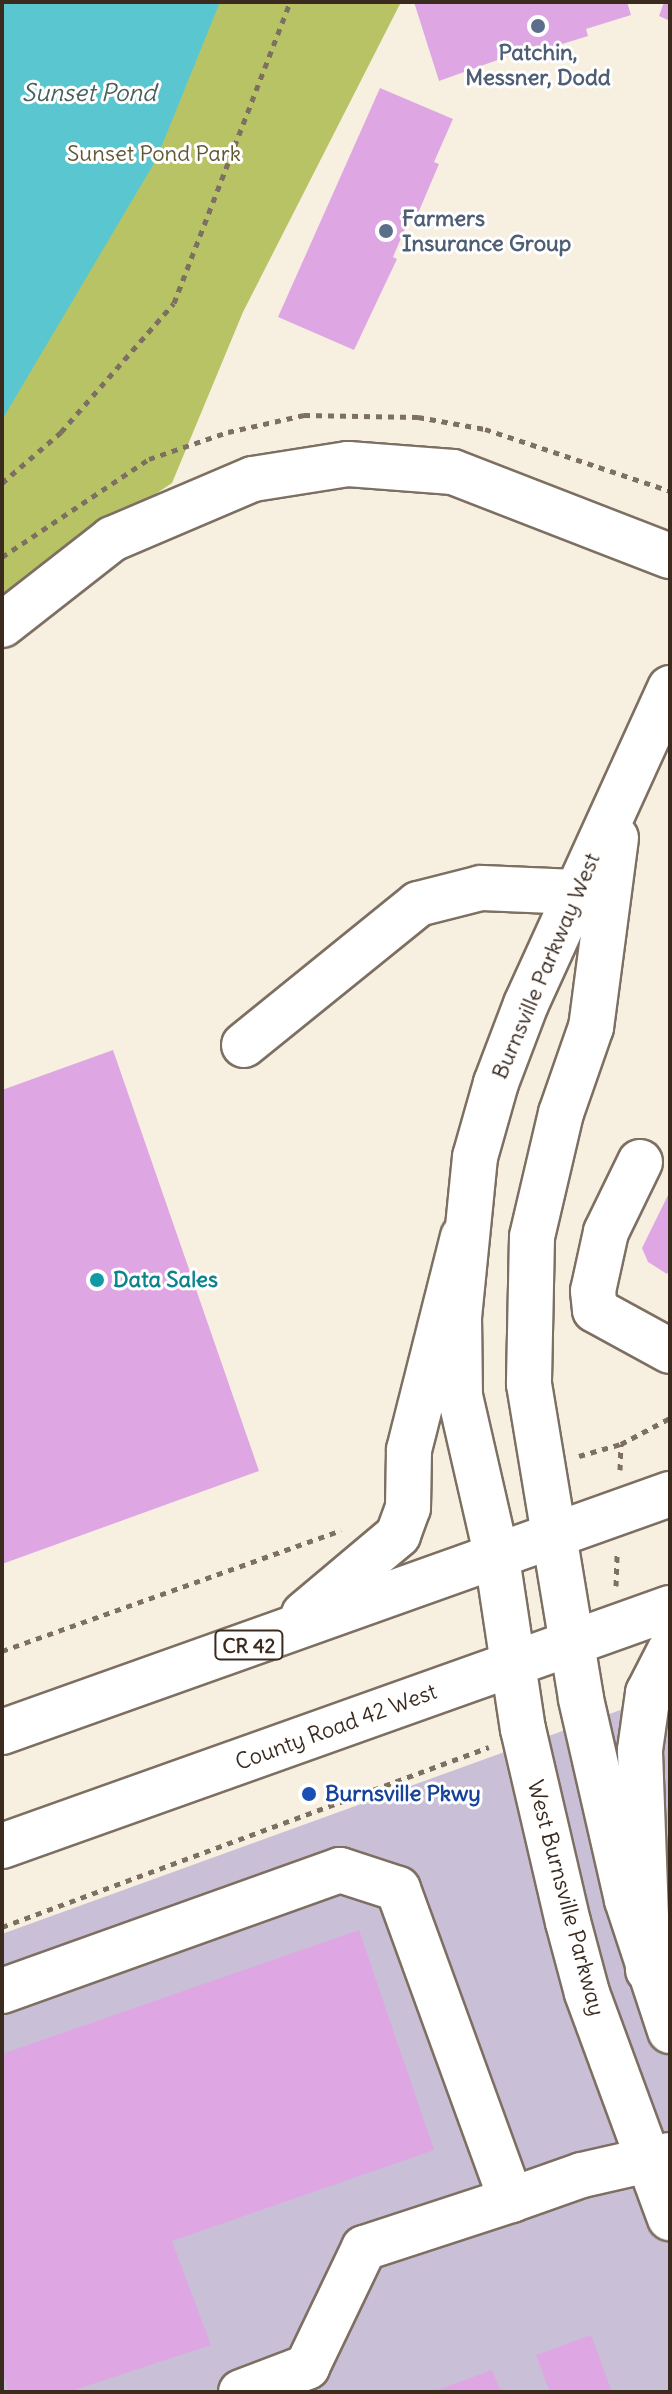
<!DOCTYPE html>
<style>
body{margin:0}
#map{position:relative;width:672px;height:2394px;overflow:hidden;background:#f7f0e0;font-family:Delius,sans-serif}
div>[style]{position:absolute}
.industrial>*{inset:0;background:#c9bfd7}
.green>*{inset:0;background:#b7c365}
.water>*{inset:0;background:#5ac7d0}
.building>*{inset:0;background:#dea7e4}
.path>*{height:5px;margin-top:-2.5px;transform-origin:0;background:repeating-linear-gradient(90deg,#7d6f62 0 6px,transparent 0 12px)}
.roads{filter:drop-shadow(2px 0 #7d6f62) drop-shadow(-2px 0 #7d6f62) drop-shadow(0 2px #7d6f62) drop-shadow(0 -2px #7d6f62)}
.minor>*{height:44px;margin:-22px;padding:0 22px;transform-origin:22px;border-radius:22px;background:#fff}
.highway>*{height:44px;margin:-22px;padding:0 22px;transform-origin:22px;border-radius:22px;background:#fff}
.dots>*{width:22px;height:22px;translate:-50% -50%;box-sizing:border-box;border:4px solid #fff;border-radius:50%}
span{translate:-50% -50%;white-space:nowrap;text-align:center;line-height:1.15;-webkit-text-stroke:6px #fff;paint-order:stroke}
.shield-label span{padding:2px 6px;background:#fff;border:2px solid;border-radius:6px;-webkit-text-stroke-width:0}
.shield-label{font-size:20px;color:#3b2a1e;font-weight:700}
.service-label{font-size:22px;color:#4e5e75;font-weight:700}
.left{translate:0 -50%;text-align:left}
.park-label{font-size:22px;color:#605833}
.street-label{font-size:22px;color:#3b2a1e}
.culture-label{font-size:22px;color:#0d838f;font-weight:700}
.transit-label{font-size:22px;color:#164399;font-weight:700}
.water-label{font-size:24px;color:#46615c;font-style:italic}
.frame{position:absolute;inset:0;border:4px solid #3b2a1e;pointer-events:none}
</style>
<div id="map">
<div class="industrial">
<div style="clip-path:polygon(670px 1692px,670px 2392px,2px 2392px,2px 1934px)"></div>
</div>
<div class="green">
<div style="clip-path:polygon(2px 2px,401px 2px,243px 312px,172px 483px,2px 596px)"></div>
</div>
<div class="water">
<div style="clip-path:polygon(2px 2px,220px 2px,156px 160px,2px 420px)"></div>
</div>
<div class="building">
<div style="clip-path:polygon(414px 2px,627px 2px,631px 15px,586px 29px,588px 36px,533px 53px,531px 48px,439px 81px)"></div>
<div style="clip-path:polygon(664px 2px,670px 2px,670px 21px,659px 16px)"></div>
<div style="clip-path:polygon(380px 88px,453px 119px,434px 162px,439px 164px,416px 218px,411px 215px,393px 257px,397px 259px,354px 350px,278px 317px)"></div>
<div style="clip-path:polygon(113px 1050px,259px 1471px,2px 1564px,2px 1090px)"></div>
<div style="clip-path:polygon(670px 1191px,670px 1268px,667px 1274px,648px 1262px,642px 1248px)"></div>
<div style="clip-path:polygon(359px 1930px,434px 2150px,172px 2241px,211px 2345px,68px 2392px,9px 2392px,2px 2371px,2px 2054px)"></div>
<div style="clip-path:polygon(591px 2335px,612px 2392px,550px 2392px,536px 2355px)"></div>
<div style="clip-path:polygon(492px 2370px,501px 2392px,432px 2392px)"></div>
</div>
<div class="path">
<div style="left:2px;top:483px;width:78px;rotate:-40.8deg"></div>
<div style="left:61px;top:432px;width:171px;rotate:-48.8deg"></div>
<div style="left:174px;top:303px;width:323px;rotate:-68.9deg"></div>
<div style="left:2px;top:557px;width:177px;rotate:-33.7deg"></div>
<div style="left:149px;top:459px;width:83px;rotate:-18.9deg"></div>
<div style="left:228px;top:432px;width:78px;rotate:-12.6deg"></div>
<div style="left:304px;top:415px;width:114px;rotate:1deg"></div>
<div style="left:418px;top:417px;width:68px;rotate:10.2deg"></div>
<div style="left:485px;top:429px;width:195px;rotate:18.5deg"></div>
<div style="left:579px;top:1456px;width:44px;rotate:-15.9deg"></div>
<div style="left:621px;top:1444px;width:55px;rotate:-28deg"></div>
<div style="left:620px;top:1470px;width:26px;rotate:-88deg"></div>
<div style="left:616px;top:1586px;width:34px;rotate:-88deg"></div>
<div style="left:2px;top:1651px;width:360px;rotate:-19.6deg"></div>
<div style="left:2px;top:1927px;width:519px;rotate:-20.28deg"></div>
</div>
<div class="roads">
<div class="minor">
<div style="left:2px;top:625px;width:140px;rotate:-38deg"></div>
<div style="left:112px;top:539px;width:153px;rotate:-23.1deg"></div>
<div style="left:253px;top:479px;width:96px;rotate:-9deg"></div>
<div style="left:348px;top:464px;width:105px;rotate:4.4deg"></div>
<div style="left:453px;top:472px;width:233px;rotate:21.2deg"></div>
<div style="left:670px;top:688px;width:347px;rotate:114.5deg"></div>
<div style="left:526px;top:1004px;width:85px;rotate:110.8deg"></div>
<div style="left:496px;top:1083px;width:77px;rotate:105.8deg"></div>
<div style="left:475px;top:1157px;width:160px;rotate:95.7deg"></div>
<div style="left:459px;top:1316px;width:80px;rotate:89.3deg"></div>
<div style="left:460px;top:1396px;width:166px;rotate:77.1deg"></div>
<div style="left:497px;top:1558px;width:173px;rotate:81.4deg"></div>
<div style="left:523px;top:1729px;width:198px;rotate:76.9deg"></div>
<div style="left:568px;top:1922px;width:73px;rotate:75deg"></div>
<div style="left:587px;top:1993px;width:240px;rotate:69.8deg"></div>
<div style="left:616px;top:838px;width:191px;rotate:97.5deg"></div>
<div style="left:591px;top:1027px;width:91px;rotate:109.2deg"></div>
<div style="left:561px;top:1113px;width:127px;rotate:103.2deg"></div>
<div style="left:532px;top:1237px;width:147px;rotate:91.2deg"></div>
<div style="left:529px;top:1384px;width:319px;rotate:80.6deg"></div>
<div style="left:581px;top:1699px;width:206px;rotate:77.1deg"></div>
<div style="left:627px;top:1900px;width:138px;rotate:71.8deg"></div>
<div style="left:244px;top:1045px;width:224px;rotate:-39deg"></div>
<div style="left:418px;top:904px;width:65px;rotate:-14.3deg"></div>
<div style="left:481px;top:888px;width:96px;rotate:2.4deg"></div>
<div style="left:640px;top:1162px;width:78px;rotate:115.9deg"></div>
<div style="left:606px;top:1232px;width:60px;rotate:102.4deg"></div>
<div style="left:593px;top:1291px;width:19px;rotate:84deg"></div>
<div style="left:595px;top:1310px;width:85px;rotate:28.7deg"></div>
<div style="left:2px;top:1991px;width:359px;rotate:-19.7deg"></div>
<div style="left:340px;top:1870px;width:61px;rotate:18.1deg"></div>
<div style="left:398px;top:1889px;width:331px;rotate:70deg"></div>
<div style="left:511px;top:2200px;width:75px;rotate:-19.4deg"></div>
<div style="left:582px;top:2175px;width:90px;rotate:-12.8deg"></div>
<div style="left:241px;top:2392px;width:71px;rotate:-20.7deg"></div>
<div style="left:307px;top:2367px;width:132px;rotate:-64.4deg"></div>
<div style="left:364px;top:2248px;width:155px;rotate:-18.1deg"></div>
</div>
<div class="highway">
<div style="left:304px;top:1614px;width:123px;rotate:-40deg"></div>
<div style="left:398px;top:1535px;width:29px;rotate:-70deg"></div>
<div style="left:408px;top:1508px;width:58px;rotate:-89deg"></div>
<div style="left:409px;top:1450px;width:220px;rotate:-75.8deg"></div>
<div style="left:2px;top:1732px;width:709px;rotate:-19.61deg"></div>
<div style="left:2px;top:1846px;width:709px;rotate:-19.61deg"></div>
<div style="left:648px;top:1970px;width:220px;rotate:-92.1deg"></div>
<div style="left:640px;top:1750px;width:58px;rotate:-82deg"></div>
<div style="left:648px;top:1693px;width:48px;rotate:-62.9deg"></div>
</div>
</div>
<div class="dots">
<div style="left:538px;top:26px;background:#5c6f8a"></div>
<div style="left:386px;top:231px;background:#5c6f8a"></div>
<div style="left:97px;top:1280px;background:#0f9aa8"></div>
<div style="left:309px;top:1794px;background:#1a4fb4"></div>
</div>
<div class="shield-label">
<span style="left:249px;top:1645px">CR 42</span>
</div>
<div class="service-label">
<span style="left:538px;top:65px">Patchin,<br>Messner, Dodd</span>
<span class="left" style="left:402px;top:231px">Farmers<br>Insurance Group</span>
</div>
<div class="park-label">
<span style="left:154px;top:154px">Sunset Pond Park</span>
</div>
<div class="street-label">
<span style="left:546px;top:966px;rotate:-67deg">Burnsville Parkway West</span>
<span style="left:336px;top:1727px;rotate:-20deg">County Road 42 West</span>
<span style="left:566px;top:1898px;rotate:75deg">West Burnsville Parkway</span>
</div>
<div class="culture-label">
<span class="left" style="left:113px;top:1280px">Data Sales</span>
</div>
<div class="transit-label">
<span class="left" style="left:325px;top:1794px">Burnsville Pkwy</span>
</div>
<div class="water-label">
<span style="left:89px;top:93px">Sunset Pond</span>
</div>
<div class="frame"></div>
</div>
